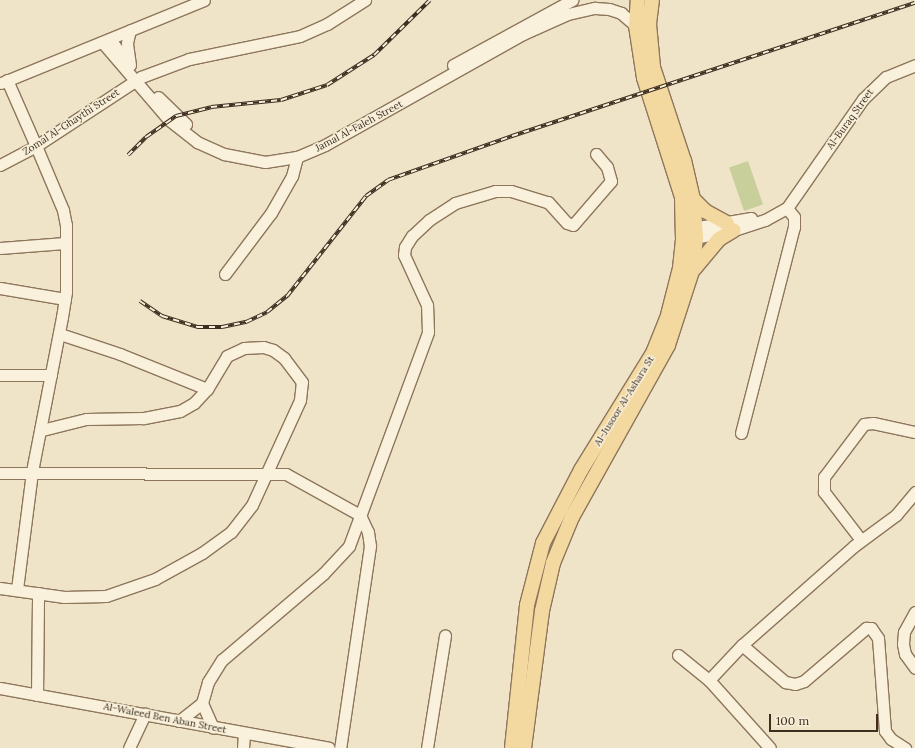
<!DOCTYPE html>
<style>
body{margin:0}
#map{position:relative;width:915px;height:748px;overflow:hidden;background:#f0e4c8;font-family:Lora,serif}
div>[style]{position:absolute}
.green>*{inset:0;background:#c9cf9b;transform-origin:0 0}
.roads{filter:drop-shadow(1px 0 #8d765c) drop-shadow(-1px 0 #8d765c) drop-shadow(0 1px #8d765c) drop-shadow(0 -1px #8d765c)}
.minor>*{height:11px;margin:-5.5px;padding:0 5.5px;transform-origin:5.5px;border-radius:5.5px;background:#faf1dc}
.major>*{height:14px;margin:-7px;padding:0 7px;transform-origin:7px;border-radius:7px;background:#f3d9a0}
.rail>*{height:3.5px;margin-top:-1.75px;transform-origin:0;background:repeating-linear-gradient(90deg,#f7eed8 0 6px,#3d2e20 0 12px);box-sizing:border-box;border-block:1px solid #3d2e20}
span{translate:-50% -50%;white-space:nowrap;text-align:center;line-height:1.15;-webkit-text-stroke:3px #f7eed8;paint-order:stroke}
.street-label{font-size:10px;color:#3d2e20}
.scale{position:absolute;left:769px;top:714px;width:109px;height:18px;box-sizing:border-box;border:2px solid #3d2e20;border-top:0;padding-left:5px;font-size:12px;line-height:14px;white-space:nowrap;color:#3d2e20;-webkit-text-stroke:3px #f7eed8;paint-order:stroke}
</style>
<div id="map">
<div class="green">
<div style="left:748px;top:161px;width:46px;height:20px;rotate:71deg"></div>
</div>
<div class="roads">
<div class="minor">
<div style="left:110px;top:39px;width:19px;rotate:54deg"></div>
<div style="left:102px;top:42px;width:103px;rotate:49.3deg"></div>
<div style="left:169px;top:120px;width:36px;rotate:38deg"></div>
<div style="left:197px;top:142px;width:30px;rotate:24deg"></div>
<div style="left:224px;top:154px;width:42px;rotate:11deg"></div>
<div style="left:265px;top:162px;width:32px;rotate:-9deg"></div>
<div style="left:297px;top:157px;width:30px;rotate:-23deg"></div>
<div style="left:325px;top:145px;width:227px;rotate:-29.3deg"></div>
<div style="left:523px;top:34px;width:49px;rotate:-24deg"></div>
<div style="left:568px;top:14px;width:28px;rotate:-13deg"></div>
<div style="left:595px;top:8px;width:14px;rotate:4deg"></div>
<div style="left:609px;top:9px;width:13px;rotate:18deg"></div>
<div style="left:621px;top:13px;width:20px;rotate:41deg"></div>
<div style="left:130px;top:65px;width:22px;rotate:-98deg"></div>
<div style="left:127px;top:43px;width:13px;rotate:-77deg"></div>
<div style="left:453px;top:65px;width:136px;rotate:-28.6deg"></div>
<div style="left:7px;top:80px;width:72px;rotate:66.3deg"></div>
<div style="left:36px;top:146px;width:69px;rotate:67.1deg"></div>
<div style="left:63px;top:210px;width:15px;rotate:79deg"></div>
<div style="left:66px;top:225px;width:67px;rotate:90deg"></div>
<div style="left:66px;top:292px;width:25px;rotate:99deg"></div>
<div style="left:62px;top:317px;width:158px;rotate:101deg"></div>
<div style="left:32px;top:472px;width:118px;rotate:97.3deg"></div>
<div style="left:1px;top:83px;width:219px;rotate:-22.2deg"></div>
<div style="left:158px;top:97px;width:39px;rotate:44deg"></div>
<div style="left:0;top:165px;width:41px;rotate:-27.8deg"></div>
<div style="left:36px;top:146px;width:126px;rotate:-33.3deg"></div>
<div style="left:141px;top:77px;width:51px;rotate:-20.6deg"></div>
<div style="left:189px;top:59px;width:113px;rotate:-11.7deg"></div>
<div style="left:300px;top:36px;width:30px;rotate:-24deg"></div>
<div style="left:327px;top:24px;width:45px;rotate:-32.3deg"></div>
<div style="left:687px;top:229px;width:65px;rotate:-9.8deg"></div>
<div style="left:689px;top:239px;width:46px;rotate:-11.3deg"></div>
<div style="left:734px;top:230px;width:33px;rotate:-18deg"></div>
<div style="left:765px;top:220px;width:25px;rotate:-29deg"></div>
<div style="left:787px;top:208px;width:133px;rotate:-55.1deg"></div>
<div style="left:863px;top:99px;width:32px;rotate:-44deg"></div>
<div style="left:886px;top:77px;width:31px;rotate:-22deg"></div>
<div style="left:0;top:248px;width:65px;rotate:-4.4deg"></div>
<div style="left:225px;top:274px;width:76px;rotate:-53deg"></div>
<div style="left:271px;top:213px;width:43px;rotate:-60.4deg"></div>
<div style="left:292px;top:176px;width:20px;rotate:-75deg"></div>
<div style="left:0;top:288px;width:66px;rotate:9.6deg"></div>
<div style="left:60px;top:334px;width:63px;rotate:18.4deg"></div>
<div style="left:120px;top:354px;width:94px;rotate:21.9deg"></div>
<div style="left:0;top:375px;width:51px"></div>
<div style="left:741px;top:433px;width:213px;rotate:-75.6deg"></div>
<div style="left:794px;top:227px;width:10px;rotate:-90deg"></div>
<div style="left:794px;top:217px;width:11px;rotate:-128deg"></div>
<div style="left:0;top:473px;width:286px;rotate:0.2deg"></div>
<div style="left:286px;top:474px;width:85px;rotate:29deg"></div>
<div style="left:360px;top:515px;width:19px;rotate:65deg"></div>
<div style="left:368px;top:532px;width:14px;rotate:82deg"></div>
<div style="left:370px;top:546px;width:204px;rotate:98.4deg"></div>
<div style="left:861px;top:540px;width:61px;rotate:-127.6deg"></div>
<div style="left:824px;top:492px;width:15px;rotate:-90deg"></div>
<div style="left:824px;top:477px;width:66px;rotate:-53deg"></div>
<div style="left:864px;top:424px;width:9px;rotate:-6deg"></div>
<div style="left:873px;top:423px;width:43px;rotate:12.1deg"></div>
<div style="left:0;top:588px;width:65px;rotate:8deg"></div>
<div style="left:64px;top:597px;width:42px;rotate:-1.4deg"></div>
<div style="left:106px;top:596px;width:52px;rotate:-19.1deg"></div>
<div style="left:155px;top:579px;width:54px;rotate:-29deg"></div>
<div style="left:202px;top:553px;width:36px;rotate:-36deg"></div>
<div style="left:231px;top:532px;width:34px;rotate:-52deg"></div>
<div style="left:252px;top:505px;width:115px;rotate:-65.4deg"></div>
<div style="left:300px;top:400px;width:18px;rotate:-84deg"></div>
<div style="left:302px;top:382px;width:30px;rotate:-127deg"></div>
<div style="left:284px;top:358px;width:14px;rotate:-144deg"></div>
<div style="left:273px;top:350px;width:10px;rotate:-163deg"></div>
<div style="left:263px;top:347px;width:19px;rotate:177deg"></div>
<div style="left:244px;top:348px;width:19px;rotate:155deg"></div>
<div style="left:227px;top:356px;width:39px;rotate:121deg"></div>
<div style="left:207px;top:389px;width:19px;rotate:133deg"></div>
<div style="left:194px;top:403px;width:16px;rotate:150deg"></div>
<div style="left:180px;top:411px;width:38px;rotate:169deg"></div>
<div style="left:143px;top:418px;width:57px;rotate:179deg"></div>
<div style="left:86px;top:419px;width:45px;rotate:166deg"></div>
<div style="left:915px;top:612px;width:23px;rotate:119deg"></div>
<div style="left:904px;top:632px;width:12px;rotate:95deg"></div>
<div style="left:903px;top:644px;width:10px;rotate:79deg"></div>
<div style="left:905px;top:654px;width:17px;rotate:54deg"></div>
<div style="left:742px;top:645px;width:57px;rotate:40.7deg"></div>
<div style="left:785px;top:682px;width:10px;rotate:11deg"></div>
<div style="left:795px;top:684px;width:9px;rotate:-18deg"></div>
<div style="left:804px;top:681px;width:82px;rotate:-40.5deg"></div>
<div style="left:866px;top:628px;width:5px"></div>
<div style="left:871px;top:628px;width:12px;rotate:55deg"></div>
<div style="left:878px;top:638px;width:93px;rotate:85.7deg"></div>
<div style="left:885px;top:731px;width:10px;rotate:53deg"></div>
<div style="left:891px;top:739px;width:17px;rotate:33deg"></div>
<div style="left:678px;top:655px;width:40px;rotate:39deg"></div>
<div style="left:709px;top:680px;width:91px;rotate:48.1deg"></div>
<div style="left:709px;top:680px;width:48px;rotate:-46.7deg"></div>
<div style="left:742px;top:645px;width:149px;rotate:-41.5deg"></div>
<div style="left:854px;top:546px;width:52px;rotate:-36.4deg"></div>
<div style="left:896px;top:515px;width:30px;rotate:-50deg"></div>
<div style="left:0;top:688px;width:334px;rotate:10.3deg"></div>
<div style="left:37px;top:695px;width:102px;rotate:-89.4deg"></div>
<div style="left:202px;top:703px;width:27px;rotate:66deg"></div>
<div style="left:179px;top:721px;width:29px;rotate:-38deg"></div>
<div style="left:202px;top:703px;width:22px;rotate:-74deg"></div>
<div style="left:208px;top:682px;width:26px;rotate:-58deg"></div>
<div style="left:222px;top:660px;width:133px;rotate:-40.4deg"></div>
<div style="left:323px;top:574px;width:38px;rotate:-47deg"></div>
<div style="left:349px;top:546px;width:228px;rotate:-69.7deg"></div>
<div style="left:428px;top:332px;width:27px;rotate:-92deg"></div>
<div style="left:427px;top:305px;width:55px;rotate:-114.7deg"></div>
<div style="left:404px;top:255px;width:8px;rotate:-83deg"></div>
<div style="left:405px;top:247px;width:13px;rotate:-58deg"></div>
<div style="left:412px;top:236px;width:23px;rotate:-43deg"></div>
<div style="left:429px;top:220px;width:31px;rotate:-33deg"></div>
<div style="left:455px;top:203px;width:42px;rotate:-16.7deg"></div>
<div style="left:495px;top:191px;width:16px"></div>
<div style="left:511px;top:191px;width:39px;rotate:17deg"></div>
<div style="left:548px;top:202px;width:28px;rotate:48deg"></div>
<div style="left:567px;top:223px;width:6px;rotate:18deg"></div>
<div style="left:573px;top:225px;width:58px;rotate:-49.2deg"></div>
<div style="left:611px;top:181px;width:15px;rotate:-106deg"></div>
<div style="left:607px;top:167px;width:17px;rotate:-130deg"></div>
<div style="left:129px;top:748px;width:38px;rotate:-65deg"></div>
<div style="left:243px;top:748px;width:15px;rotate:-86deg"></div>
<div style="left:427px;top:748px;width:114px;rotate:-80.9deg"></div>
</div>
<div class="major">
<div style="left:693px;top:199px;width:17px;rotate:45deg"></div>
<div style="left:705px;top:211px;width:25px;rotate:29deg"></div>
<div style="left:694px;top:269px;width:39px;rotate:-50deg"></div>
<div style="left:719px;top:239px;width:17px;rotate:-31deg"></div>
<div style="left:512px;top:748px;width:144px;rotate:-84deg"></div>
<div style="left:527px;top:605px;width:64px;rotate:-75.5deg"></div>
<div style="left:543px;top:543px;width:82px;rotate:-62.5deg"></div>
<div style="left:581px;top:470px;width:137px;rotate:-58.4deg"></div>
<div style="left:653px;top:353px;width:37px;rotate:-68deg"></div>
<div style="left:667px;top:319px;width:53px;rotate:-75.7deg"></div>
<div style="left:680px;top:268px;width:29px;rotate:-84deg"></div>
<div style="left:683px;top:239px;width:42px;rotate:-91.4deg"></div>
<div style="left:682px;top:197px;width:125px;rotate:-107.7deg"></div>
<div style="left:644px;top:78px;width:53px;rotate:-98.7deg"></div>
<div style="left:636px;top:26px;width:26px;rotate:-86deg"></div>
<div style="left:524px;top:748px;width:138px;rotate:-82.5deg"></div>
<div style="left:542px;top:611px;width:49px;rotate:-77.1deg"></div>
<div style="left:553px;top:563px;width:50px;rotate:-67.6deg"></div>
<div style="left:572px;top:517px;width:197px;rotate:-60.8deg"></div>
<div style="left:668px;top:345px;width:78px;rotate:-72deg"></div>
<div style="left:692px;top:271px;width:33px;rotate:-83deg"></div>
<div style="left:696px;top:238px;width:39px;rotate:-94deg"></div>
<div style="left:693px;top:199px;width:39px;rotate:-103deg"></div>
<div style="left:684px;top:161px;width:99px;rotate:-108.3deg"></div>
<div style="left:653px;top:67px;width:43px;rotate:-95.3deg"></div>
<div style="left:649px;top:24px;width:24px;rotate:-83deg"></div>
</div>
</div>
<div class="rail">
<div style="left:128px;top:155px;width:25px;rotate:-45deg"></div>
<div style="left:146px;top:137px;width:37px;rotate:-35deg"></div>
<div style="left:176px;top:116px;width:36px;rotate:-14deg"></div>
<div style="left:211px;top:107px;width:70px;rotate:-5.7deg"></div>
<div style="left:281px;top:100px;width:48px;rotate:-18.1deg"></div>
<div style="left:327px;top:85px;width:56px;rotate:-32.6deg"></div>
<div style="left:374px;top:55px;width:78px;rotate:-44.5deg"></div>
<div style="left:140px;top:301px;width:27px;rotate:34deg"></div>
<div style="left:162px;top:316px;width:37px;rotate:17deg"></div>
<div style="left:197px;top:327px;width:25px"></div>
<div style="left:222px;top:327px;width:25px;rotate:-12deg"></div>
<div style="left:246px;top:322px;width:23px;rotate:-25deg"></div>
<div style="left:267px;top:312px;width:26px;rotate:-39deg"></div>
<div style="left:287px;top:296px;width:127px;rotate:-51.7deg"></div>
<div style="left:366px;top:196px;width:27px;rotate:-36deg"></div>
<div style="left:388px;top:180px;width:132px;rotate:-19.5deg"></div>
<div style="left:512px;top:136px;width:424px;rotate:-18.3deg"></div>
</div>
<div class="street-label">
<span style="left:850px;top:119px;rotate:-54deg">Al-Buraq Street</span>
<span style="left:71px;top:122px;rotate:-33deg">Zomal Al-Ghaythi Street</span>
<span style="left:359px;top:126px;rotate:-28deg">Jamal Al-Faleh Street</span>
<span style="left:624px;top:401px;rotate:-58deg">Al-Jusoor Al-Ashara St</span>
<span style="left:165px;top:718px;rotate:11deg">Al-Waleed Ben Aban Street</span>
</div>
<div class="scale">100 m</div>
</div>
